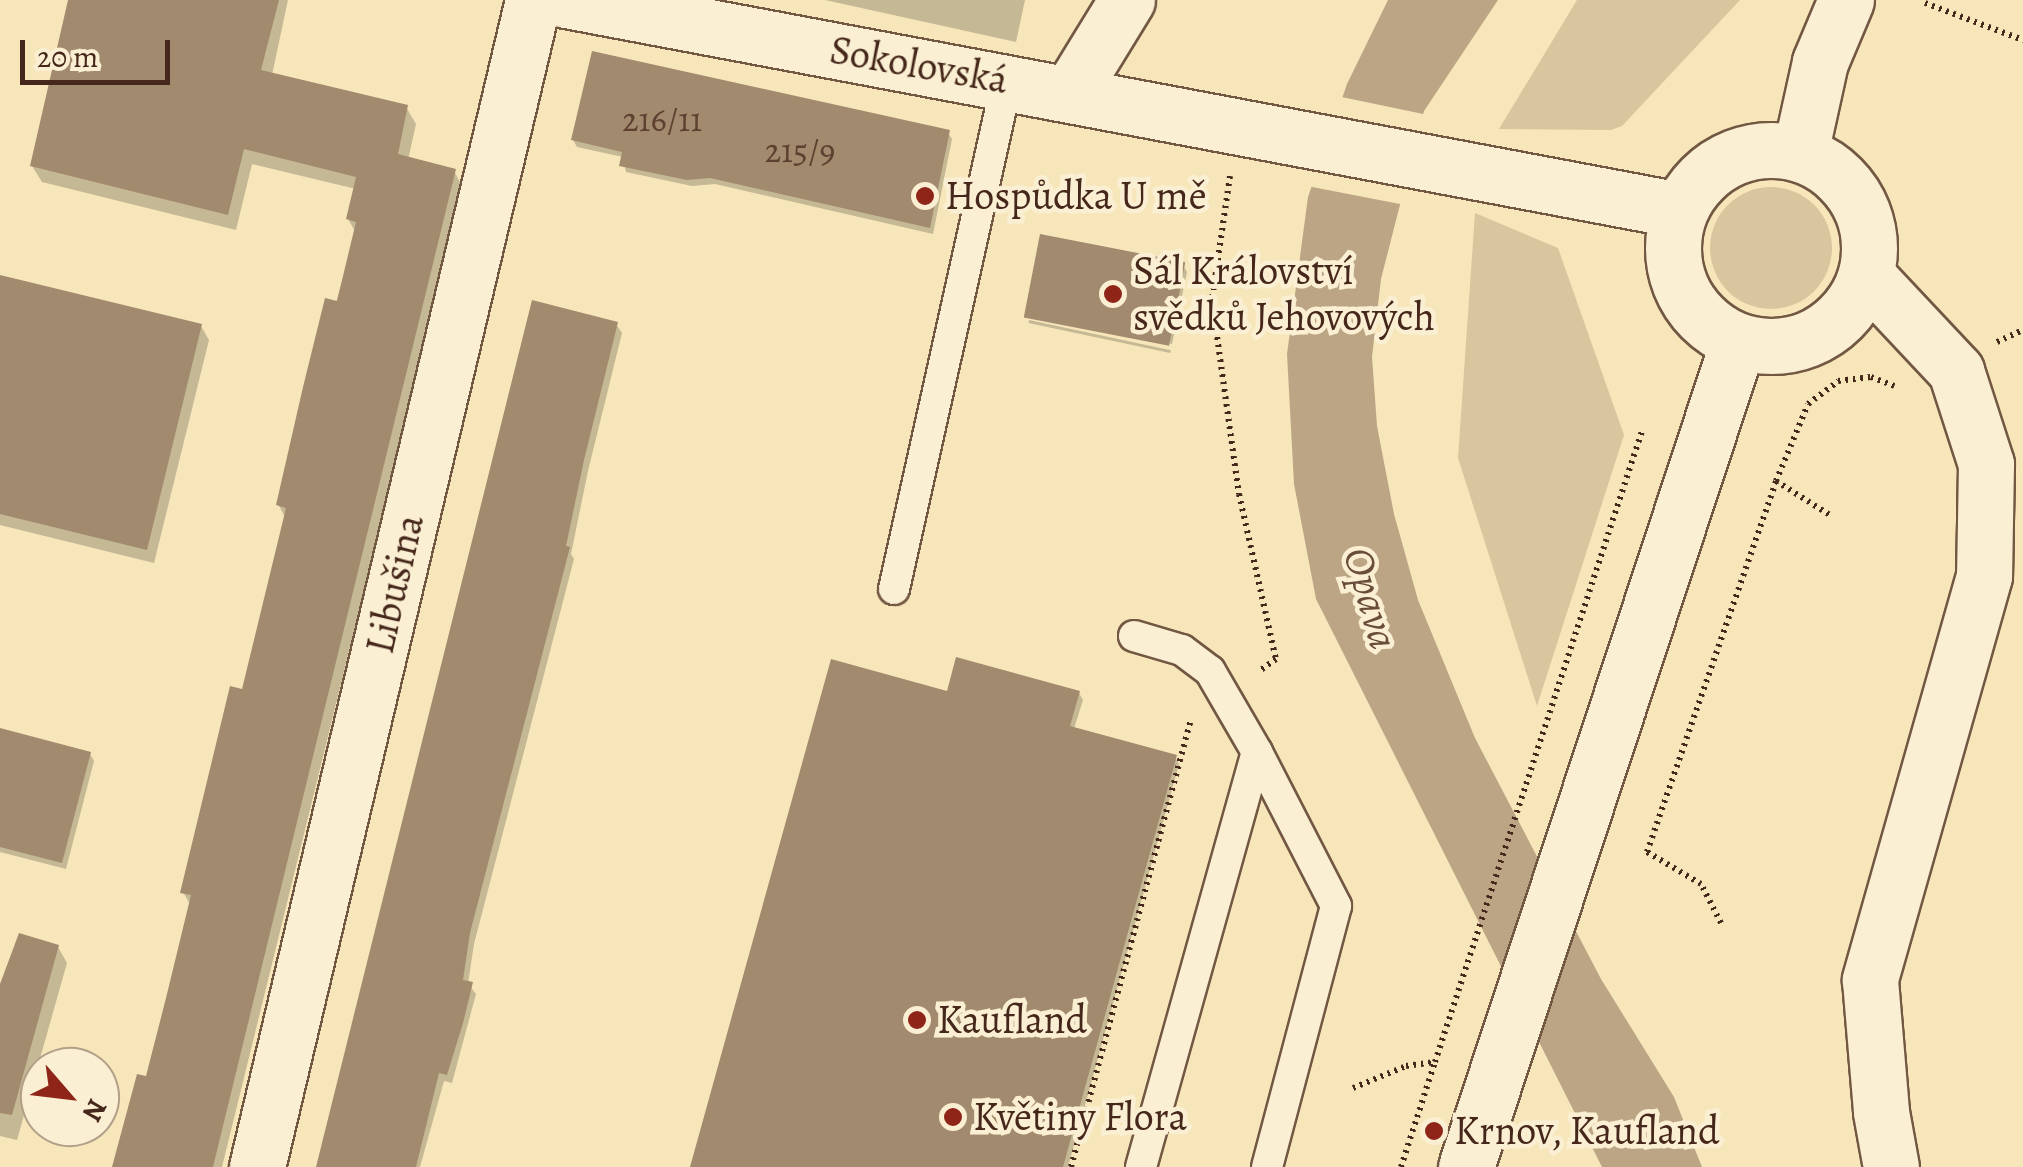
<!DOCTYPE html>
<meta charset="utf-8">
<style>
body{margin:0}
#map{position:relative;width:2023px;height:1167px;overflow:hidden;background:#f7e6ba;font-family:Alegreya,serif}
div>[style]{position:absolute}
.green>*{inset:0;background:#d9c69f}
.round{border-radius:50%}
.water>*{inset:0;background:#bba584}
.pier>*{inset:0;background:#f7e6ba}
.shadow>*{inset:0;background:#0003;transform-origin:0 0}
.building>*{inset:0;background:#a28a6e;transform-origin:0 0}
.path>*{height:6px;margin-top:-3px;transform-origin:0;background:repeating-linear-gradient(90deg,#46271b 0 2.5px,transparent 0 7.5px)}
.roads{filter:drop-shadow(2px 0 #725743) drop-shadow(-2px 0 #725743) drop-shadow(0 2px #725743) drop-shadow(0 -2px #725743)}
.lane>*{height:30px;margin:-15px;padding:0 15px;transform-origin:15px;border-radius:15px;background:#faefd2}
.street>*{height:55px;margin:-27.5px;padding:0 27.5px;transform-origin:27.5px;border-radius:27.5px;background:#faefd2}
.secondary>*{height:55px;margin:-27.5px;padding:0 27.5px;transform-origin:27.5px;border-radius:27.5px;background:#faefd2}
.secondary>.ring{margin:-27.5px;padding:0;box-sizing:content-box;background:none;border:55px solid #faefd2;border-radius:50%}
.dots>*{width:28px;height:28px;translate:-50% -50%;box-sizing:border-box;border:5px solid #faefd2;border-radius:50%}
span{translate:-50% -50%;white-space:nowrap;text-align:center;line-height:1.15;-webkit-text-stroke:9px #faefd2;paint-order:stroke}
.number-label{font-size:35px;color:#5d4030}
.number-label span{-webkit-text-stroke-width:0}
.street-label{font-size:40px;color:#46271b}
.poi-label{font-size:40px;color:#46271b}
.left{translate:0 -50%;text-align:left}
.water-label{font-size:42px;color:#694d3a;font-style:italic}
.north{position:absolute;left:20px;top:1047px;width:100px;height:100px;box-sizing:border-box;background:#faefd2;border:2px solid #b29f89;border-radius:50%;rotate:118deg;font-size:28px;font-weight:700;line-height:40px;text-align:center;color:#46271b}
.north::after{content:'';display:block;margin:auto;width:35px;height:45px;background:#8f2418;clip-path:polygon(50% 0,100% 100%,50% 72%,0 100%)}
.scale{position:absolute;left:20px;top:40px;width:150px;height:45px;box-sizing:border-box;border:5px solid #46271b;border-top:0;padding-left:12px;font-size:30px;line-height:35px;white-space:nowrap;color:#46271b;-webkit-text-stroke:8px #faefd2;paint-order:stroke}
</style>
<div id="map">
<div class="green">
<div style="clip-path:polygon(1577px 0,1740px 0,1622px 126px,1611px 130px,1499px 129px)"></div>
<div class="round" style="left:1710px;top:187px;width:122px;height:122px"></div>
<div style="clip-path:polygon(1475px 213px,1558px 248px,1624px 435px,1537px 706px,1458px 458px)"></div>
</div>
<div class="water">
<div style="clip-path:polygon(1388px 0,1498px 0,1424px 111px,1381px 279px,1372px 357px,1377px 426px,1394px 514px,1418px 600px,1475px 738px,1601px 979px,1674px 1097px,1702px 1167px,1602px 1167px,1316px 599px,1294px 484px,1287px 354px,1308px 197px,1347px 84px)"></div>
</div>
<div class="pier">
<div style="clip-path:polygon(1337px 96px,1428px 115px,1405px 205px,1307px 186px)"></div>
</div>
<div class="shadow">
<div style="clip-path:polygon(71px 0,288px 0,272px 75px,406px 107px,416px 124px,408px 160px,454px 171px,463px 188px,222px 1167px,115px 1167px,148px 1079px,191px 906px,183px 892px,244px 692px,286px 519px,278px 504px,356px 233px,348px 219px,356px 189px,252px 164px,236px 230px,42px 182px,32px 166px)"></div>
<div style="clip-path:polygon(825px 0,1025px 0,1016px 42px)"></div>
<div style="clip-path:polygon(948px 133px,952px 139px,933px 234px,715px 184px,692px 186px,626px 172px,623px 157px,577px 147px,573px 140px)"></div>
<div style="clip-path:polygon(1042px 237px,1183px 265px,1187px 272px,1172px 344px,1028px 315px,1028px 318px,1026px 316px)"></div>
<div style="clip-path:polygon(0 297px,201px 326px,209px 340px,154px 563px,0 525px)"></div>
<div style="left:1029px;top:320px;width:145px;height:3px;rotate:12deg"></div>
<div style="clip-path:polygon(616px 324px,622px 333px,588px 471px,571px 554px,574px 559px,474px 944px,468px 984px,476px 994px,452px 1083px,444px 1081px,420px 1167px,319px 1167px)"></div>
<div style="clip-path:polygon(1079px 693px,1083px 700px,1074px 729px,1175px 757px,1179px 764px,1068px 1167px,693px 1167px)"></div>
<div style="clip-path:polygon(0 731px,90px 754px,94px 761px,66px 869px,0 852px)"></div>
<div style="clip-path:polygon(58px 947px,67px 963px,17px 1140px,0 1136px,0 1007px)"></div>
</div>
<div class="building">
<div style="clip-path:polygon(68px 0,279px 0,261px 70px,408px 105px,398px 154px,456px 169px,213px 1167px,112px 1167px,137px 1074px,146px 1076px,166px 998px,191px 895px,180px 893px,230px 686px,242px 689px,286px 508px,276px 505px,303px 387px,325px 298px,337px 301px,356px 222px,346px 219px,356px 177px,244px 149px,228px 215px,30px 166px)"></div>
<div style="clip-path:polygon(592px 51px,950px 130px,930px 228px,710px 178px,687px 180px,619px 166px,622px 152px,571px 140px)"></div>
<div style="left:1040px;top:234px;width:148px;height:85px;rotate:11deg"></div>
<div style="clip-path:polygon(0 275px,202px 324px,147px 550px,0 514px)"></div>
<div style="clip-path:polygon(532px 300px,618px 322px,584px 460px,566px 546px,570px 547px,470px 933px,463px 980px,473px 982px,463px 1023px,447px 1075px,439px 1073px,416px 1167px,316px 1167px)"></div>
<div style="clip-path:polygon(956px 657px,1080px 691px,1070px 726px,1177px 755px,1063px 1167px,690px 1167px,831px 659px,947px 691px)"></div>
<div style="clip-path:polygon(0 728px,91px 752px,62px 863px,0 847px)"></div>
<div style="clip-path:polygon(19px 933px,59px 945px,12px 1115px,0 1113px,0 984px)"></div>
</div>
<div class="path">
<div style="left:1925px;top:3px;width:105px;rotate:20.7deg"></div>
<div style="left:1230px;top:176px;width:125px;rotate:98.3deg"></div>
<div style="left:1212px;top:300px;width:196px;rotate:82.1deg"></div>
<div style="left:1239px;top:494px;width:169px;rotate:77.4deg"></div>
<div style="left:1276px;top:659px;width:22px;rotate:144deg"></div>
<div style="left:1997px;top:342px;width:29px;rotate:-25deg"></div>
<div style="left:1776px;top:481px;width:67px;rotate:32.3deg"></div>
<div style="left:1721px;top:923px;width:44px;rotate:-117.1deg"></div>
<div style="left:1701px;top:884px;width:63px;rotate:-149.3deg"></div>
<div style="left:1647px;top:852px;width:393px;rotate:-70.8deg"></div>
<div style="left:1776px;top:481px;width:83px;rotate:-67.4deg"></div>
<div style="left:1808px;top:404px;width:38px;rotate:-37deg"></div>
<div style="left:1838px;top:381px;width:33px;rotate:-7deg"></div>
<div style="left:1871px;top:377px;width:25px;rotate:21deg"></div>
<div style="left:1353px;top:1088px;width:57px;rotate:-22.5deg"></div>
<div style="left:1406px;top:1066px;width:29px;rotate:-8deg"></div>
<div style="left:1435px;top:1062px;width:667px;rotate:-71.84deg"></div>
<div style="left:1071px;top:1167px;width:463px;rotate:-75deg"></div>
<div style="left:1401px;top:1167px;width:110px;rotate:-72.1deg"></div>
</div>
<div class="roads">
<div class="lane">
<div style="left:894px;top:589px;width:520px;rotate:-77.46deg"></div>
<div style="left:1134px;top:636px;width:50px;rotate:16.3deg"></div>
<div style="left:1182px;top:650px;width:35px;rotate:37deg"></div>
<div style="left:1210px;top:671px;width:94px;rotate:59.9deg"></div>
<div style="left:1257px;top:752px;width:173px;rotate:62.8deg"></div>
<div style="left:1336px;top:906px;width:270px;rotate:104.8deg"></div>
<div style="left:1141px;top:1167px;width:431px;rotate:-74.4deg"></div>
</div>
<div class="street">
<div style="left:1070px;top:93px;width:109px;rotate:-58.5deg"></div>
<div style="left:257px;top:1167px;width:1199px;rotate:-76.69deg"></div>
</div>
<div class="secondary">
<div style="left:566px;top:0;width:1133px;rotate:10.68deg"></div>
<div class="ring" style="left:1673px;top:150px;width:141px;height:141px"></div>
<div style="left:1800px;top:153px;width:93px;rotate:-77.6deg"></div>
<div style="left:1820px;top:62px;width:67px;rotate:-67.2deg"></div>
<div style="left:1866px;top:275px;width:132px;rotate:46.8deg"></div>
<div style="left:1956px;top:371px;width:98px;rotate:72.1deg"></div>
<div style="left:1986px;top:464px;width:112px;rotate:91deg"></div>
<div style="left:1984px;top:576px;width:420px;rotate:105.8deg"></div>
<div style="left:1870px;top:980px;width:132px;rotate:85.2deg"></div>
<div style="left:1881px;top:1112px;width:56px;rotate:79.7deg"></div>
<div style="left:1466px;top:1167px;width:869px;rotate:-71.75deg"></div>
</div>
</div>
<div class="dots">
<div style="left:925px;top:196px;background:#8f2418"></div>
<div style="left:1113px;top:294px;background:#8f2418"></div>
<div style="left:917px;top:1020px;background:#8f2418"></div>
<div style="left:953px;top:1117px;background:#8f2418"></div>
<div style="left:1434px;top:1131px;background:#8f2418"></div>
</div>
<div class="number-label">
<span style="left:662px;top:119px">216/11</span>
<span style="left:800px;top:150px">215/9</span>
</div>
<div class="street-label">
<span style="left:919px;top:65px;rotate:10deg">Sokolovská</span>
<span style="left:395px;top:584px;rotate:-77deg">Libušina</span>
</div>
<div class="poi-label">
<span class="left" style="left:945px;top:196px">Hospůdka U mě</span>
<span class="left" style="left:1133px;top:294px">Sál Království<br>svědků Jehovových</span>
<span class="left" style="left:937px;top:1020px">Kaufland</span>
<span class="left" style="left:973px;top:1117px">Květiny Flora</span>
<span class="left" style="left:1454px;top:1131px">Krnov, Kaufland</span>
</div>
<div class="water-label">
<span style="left:1371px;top:598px;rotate:74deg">Opava</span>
</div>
<div class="north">N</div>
<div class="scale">20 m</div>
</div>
